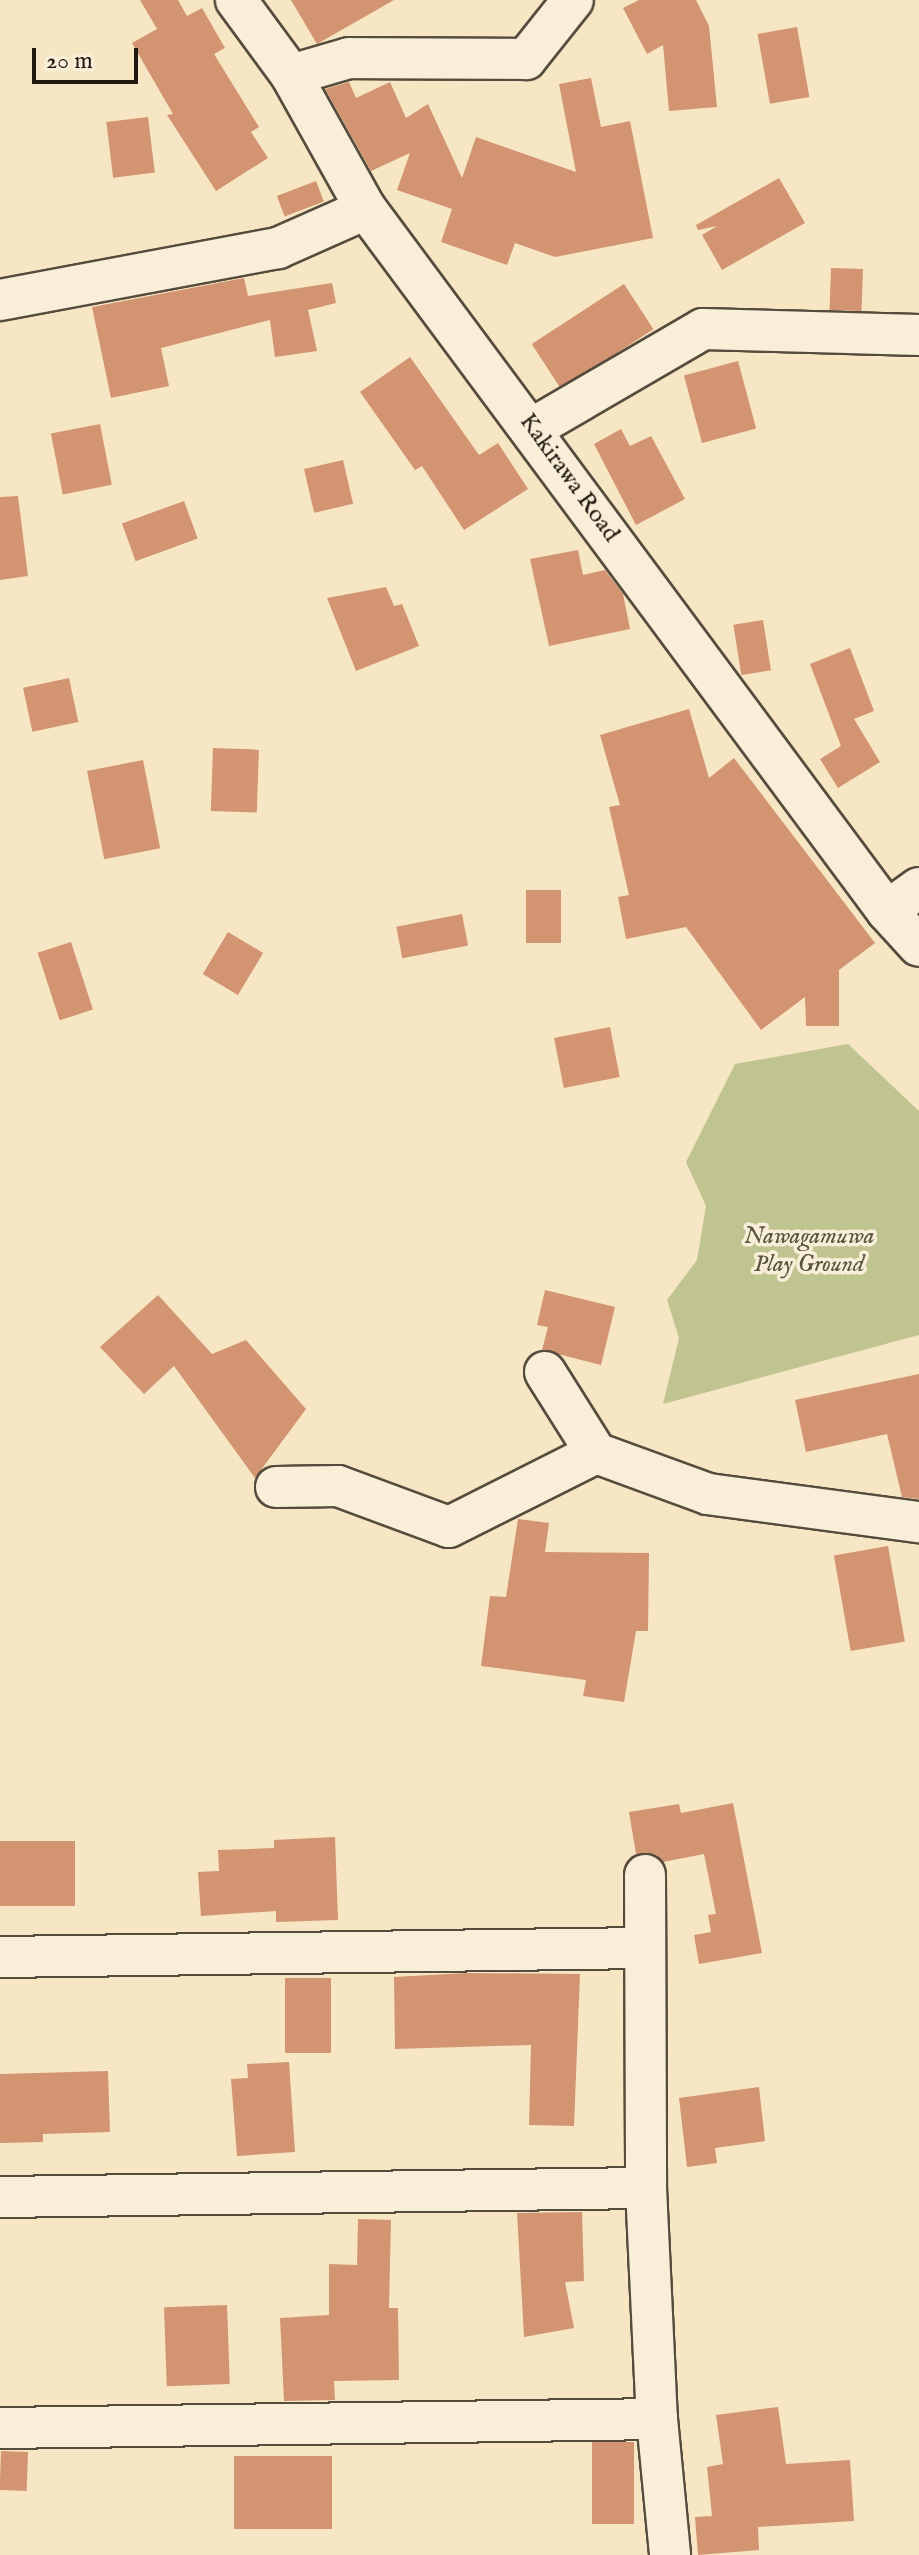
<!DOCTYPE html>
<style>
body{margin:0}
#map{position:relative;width:919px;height:2555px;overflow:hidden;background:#f6e6c4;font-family:"IM FELL English",serif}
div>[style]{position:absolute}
.green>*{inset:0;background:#c0c491}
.building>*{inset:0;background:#d39472;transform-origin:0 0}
.roads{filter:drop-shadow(2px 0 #564c3d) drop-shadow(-2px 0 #564c3d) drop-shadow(0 2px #564c3d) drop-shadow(0 -2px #564c3d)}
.minor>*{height:40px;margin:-20px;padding:0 20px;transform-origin:20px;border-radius:20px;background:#f9efd9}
span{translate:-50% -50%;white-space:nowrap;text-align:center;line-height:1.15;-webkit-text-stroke:7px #f9efd9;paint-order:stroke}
.street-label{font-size:24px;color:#211810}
.park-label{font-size:24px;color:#59543d;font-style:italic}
.scale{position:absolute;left:32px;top:48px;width:106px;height:36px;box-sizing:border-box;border:4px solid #211810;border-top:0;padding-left:10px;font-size:24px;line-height:28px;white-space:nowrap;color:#211810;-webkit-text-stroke:6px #f9efd9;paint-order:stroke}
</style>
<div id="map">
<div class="green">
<div style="clip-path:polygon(848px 1044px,919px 1111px,919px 1335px,663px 1404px,679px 1338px,667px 1300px,697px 1260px,706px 1206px,686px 1162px,735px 1064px)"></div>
</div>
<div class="building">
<div style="clip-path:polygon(140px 0,178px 0,187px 16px,202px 8px,225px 48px,214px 54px,259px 127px,251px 132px,268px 158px,216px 191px,167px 115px,173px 114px,132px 43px,157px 29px)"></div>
<div style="clip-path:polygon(291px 0,394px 0,317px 44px)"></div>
<div style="clip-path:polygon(639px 0,696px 0,709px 26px,717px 107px,669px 111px,663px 45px,647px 54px,623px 8px)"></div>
<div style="left:797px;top:27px;width:71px;height:40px;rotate:80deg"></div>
<div style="clip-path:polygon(591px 78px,601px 127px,630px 121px,653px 238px,555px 257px,515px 243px,507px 265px,441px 242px,452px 209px,397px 190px,410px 153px,371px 171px,325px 89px,349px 82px,356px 98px,390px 82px,406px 118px,428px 104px,462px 178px,476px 137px,576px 172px,559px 84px)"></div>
<div style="left:148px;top:117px;width:56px;height:42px;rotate:83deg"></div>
<div style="clip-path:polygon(779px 178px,805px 223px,722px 270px,702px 235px,717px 226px,698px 230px,696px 225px)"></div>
<div style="left:316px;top:181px;width:22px;height:42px;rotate:69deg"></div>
<div style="left:831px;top:268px;width:32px;height:42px;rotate:2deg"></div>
<div style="clip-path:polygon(244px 278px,248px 296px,332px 283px,336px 303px,308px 310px,317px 351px,275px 357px,270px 320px,161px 348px,169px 386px,111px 398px,92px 307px)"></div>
<div style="left:624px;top:284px;width:54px;height:110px;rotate:57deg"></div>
<div style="clip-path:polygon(410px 357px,479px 455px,498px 443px,528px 489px,464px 530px,422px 466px,415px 470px,360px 392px)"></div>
<div style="left:738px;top:361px;width:70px;height:56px;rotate:75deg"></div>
<div style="left:100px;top:424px;width:62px;height:50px;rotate:79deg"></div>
<div style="clip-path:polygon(621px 429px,630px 446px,651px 436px,685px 499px,636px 525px,594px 444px)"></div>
<div style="left:343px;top:460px;width:45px;height:40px;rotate:77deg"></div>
<div style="clip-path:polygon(18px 496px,28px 576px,0 580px,0 497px)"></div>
<div style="left:184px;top:501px;width:40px;height:66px;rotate:70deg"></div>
<div style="clip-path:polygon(578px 550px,583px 575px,605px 570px,623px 594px,630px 629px,549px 646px,530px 559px)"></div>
<div style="clip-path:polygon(386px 587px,394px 606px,402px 604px,419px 646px,356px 671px,327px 598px)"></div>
<div style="left:763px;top:620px;width:51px;height:30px;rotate:81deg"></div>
<div style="clip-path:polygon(850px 648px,874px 711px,854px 719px,880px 762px,838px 788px,820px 759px,841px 746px,810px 664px)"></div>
<div style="left:69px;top:678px;width:45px;height:47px;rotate:78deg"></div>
<div style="clip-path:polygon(689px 709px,709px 778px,734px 758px,875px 943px,839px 970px,839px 1026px,806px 1026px,805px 997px,761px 1030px,686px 927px,626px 939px,618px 897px,629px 895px,609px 807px,620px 805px,600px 735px)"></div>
<div style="left:213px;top:748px;width:46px;height:63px;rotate:2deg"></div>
<div style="left:143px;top:760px;width:90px;height:57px;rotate:79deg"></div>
<div style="left:526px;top:890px;width:35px;height:53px"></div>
<div style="left:462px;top:914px;width:32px;height:67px;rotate:79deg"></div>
<div style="left:228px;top:932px;width:41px;height:49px;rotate:31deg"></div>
<div style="left:71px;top:942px;width:71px;height:35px;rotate:72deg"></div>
<div style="left:610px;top:1027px;width:51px;height:57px;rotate:79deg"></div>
<div style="clip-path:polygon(545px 1290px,615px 1307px,601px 1365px,542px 1350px,548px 1327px,537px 1325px)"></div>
<div style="clip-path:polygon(158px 1295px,212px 1354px,246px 1340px,306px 1409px,255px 1478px,174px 1366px,144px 1394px,100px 1347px)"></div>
<div style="clip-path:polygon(919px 1374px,919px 1499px,902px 1497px,887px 1434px,806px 1452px,795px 1400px)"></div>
<div style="clip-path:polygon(518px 1519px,549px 1523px,545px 1552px,649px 1553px,648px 1631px,636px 1631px,624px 1702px,583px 1696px,586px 1680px,481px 1666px,490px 1596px,506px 1597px)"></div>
<div style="left:888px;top:1546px;width:97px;height:55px;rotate:80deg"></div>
<div style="clip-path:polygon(733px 1803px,762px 1953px,699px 1964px,694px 1935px,711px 1932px,708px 1915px,716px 1914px,704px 1854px,663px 1862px,656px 1855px,636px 1854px,629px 1812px,679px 1804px,681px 1813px)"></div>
<div style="clip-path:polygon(335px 1837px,338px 1920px,276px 1922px,276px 1911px,201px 1916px,198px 1872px,219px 1871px,218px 1850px,274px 1848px,274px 1840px)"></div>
<div style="left:0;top:1841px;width:75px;height:65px"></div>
<div style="clip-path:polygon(467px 1973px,580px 1974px,574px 2126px,529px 2125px,531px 2045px,395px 2049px,394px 1977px)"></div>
<div style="left:331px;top:1978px;width:75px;height:46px;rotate:90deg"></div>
<div style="clip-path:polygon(289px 2062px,295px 2152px,237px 2156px,231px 2079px,248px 2078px,247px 2064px)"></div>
<div style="clip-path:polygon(108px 2071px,110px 2132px,43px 2134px,43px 2142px,0 2143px,0 2074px)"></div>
<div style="clip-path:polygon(759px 2087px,765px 2141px,715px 2148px,717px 2163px,687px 2167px,679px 2098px)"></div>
<div style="clip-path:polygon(582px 2212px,584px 2281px,565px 2282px,574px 2328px,524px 2337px,517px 2213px)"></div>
<div style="clip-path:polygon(358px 2219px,391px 2220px,389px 2308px,398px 2308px,399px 2380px,334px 2381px,335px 2400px,284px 2401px,280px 2318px,329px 2315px,329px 2264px,357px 2265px)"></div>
<div style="left:227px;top:2305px;width:79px;height:63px;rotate:88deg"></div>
<div style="clip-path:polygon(778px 2407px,786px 2464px,850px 2460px,854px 2521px,758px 2527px,759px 2550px,698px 2555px,695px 2517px,712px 2516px,707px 2467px,723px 2464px,716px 2415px)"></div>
<div style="left:634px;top:2442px;width:82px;height:42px;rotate:90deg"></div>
<div style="left:1px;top:2451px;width:27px;height:39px;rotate:2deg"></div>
<div style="left:234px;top:2456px;width:98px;height:73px"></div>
</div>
<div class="roads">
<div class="minor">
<div style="left:236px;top:0;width:93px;rotate:53.7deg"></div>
<div style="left:291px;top:75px;width:154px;rotate:60.8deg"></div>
<div style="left:366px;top:209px;width:874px;rotate:53.42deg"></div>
<div style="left:887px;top:911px;width:47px;rotate:47.6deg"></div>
<div style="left:291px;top:75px;width:60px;rotate:-16.3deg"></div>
<div style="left:349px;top:58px;width:177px;rotate:0.3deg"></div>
<div style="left:526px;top:59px;width:75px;rotate:-51.5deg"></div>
<div style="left:0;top:300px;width:283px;rotate:-10.6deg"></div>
<div style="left:278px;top:248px;width:96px;rotate:-23.9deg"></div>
<div style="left:533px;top:428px;width:197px;rotate:-30.2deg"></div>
<div style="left:703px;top:329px;width:216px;rotate:1.6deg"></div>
<div style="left:887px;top:911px;width:39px;rotate:-36deg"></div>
<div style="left:545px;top:1372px;width:96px;rotate:57.8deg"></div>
<div style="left:596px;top:1453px;width:119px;rotate:20.1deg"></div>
<div style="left:708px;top:1494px;width:213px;rotate:7.6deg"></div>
<div style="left:276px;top:1487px;width:62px;rotate:-0.9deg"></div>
<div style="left:338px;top:1486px;width:118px;rotate:20.3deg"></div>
<div style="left:449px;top:1527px;width:165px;rotate:-26.7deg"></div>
<div style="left:645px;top:1875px;width:313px;rotate:89.8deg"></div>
<div style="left:646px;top:2188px;width:231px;rotate:87.3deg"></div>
<div style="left:657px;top:2419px;width:137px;rotate:84.5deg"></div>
<div style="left:0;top:1957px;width:644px;rotate:-0.8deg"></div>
<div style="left:0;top:2197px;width:646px;rotate:-0.8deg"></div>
<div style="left:0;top:2428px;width:657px;rotate:-0.78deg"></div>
</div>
</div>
<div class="street-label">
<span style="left:569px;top:478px;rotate:54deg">Kakirawa Road</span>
</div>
<div class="park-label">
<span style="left:809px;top:1251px">Nawagamuwa<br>Play Ground</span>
</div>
<div class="scale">20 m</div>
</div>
